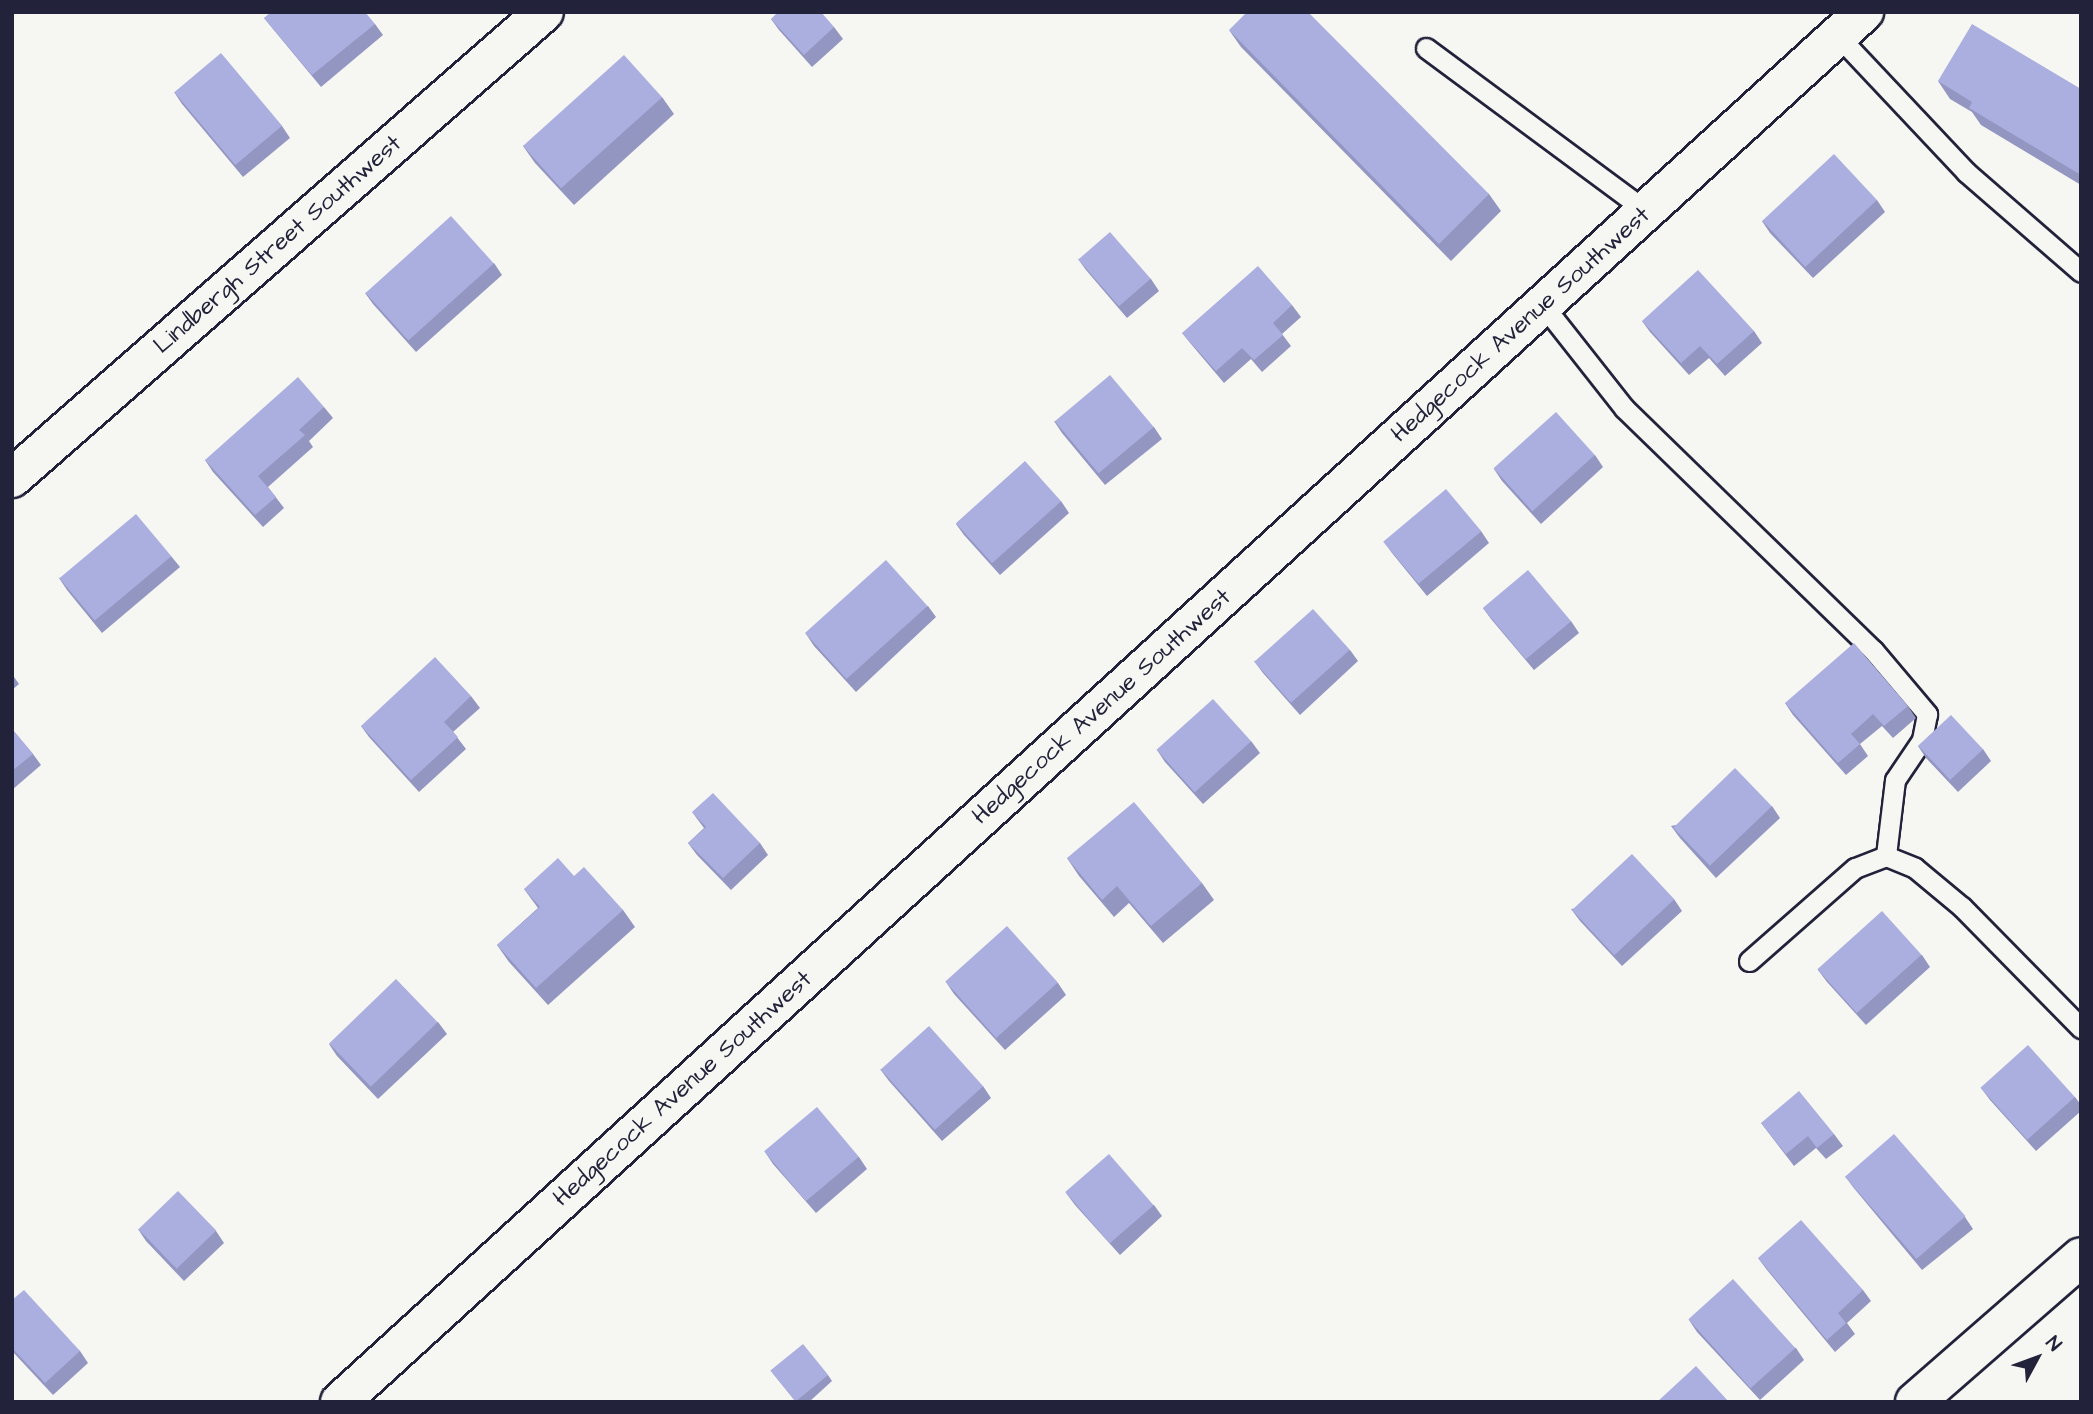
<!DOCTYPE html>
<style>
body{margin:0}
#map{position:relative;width:2093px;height:1414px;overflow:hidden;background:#f6f6f2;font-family:"Architects Daughter",sans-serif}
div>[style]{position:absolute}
.roads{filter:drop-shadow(2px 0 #22223b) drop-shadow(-2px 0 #22223b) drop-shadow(0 2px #22223b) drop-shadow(0 -2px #22223b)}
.service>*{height:19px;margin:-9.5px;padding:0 9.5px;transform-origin:9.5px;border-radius:9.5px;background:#f6f6f2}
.minor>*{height:38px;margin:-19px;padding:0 19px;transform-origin:19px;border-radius:19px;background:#f6f6f2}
.wall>*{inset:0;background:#9396c1}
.building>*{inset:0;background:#abafe0;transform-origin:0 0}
span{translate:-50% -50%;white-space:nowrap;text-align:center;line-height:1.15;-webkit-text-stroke:6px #f6f6f2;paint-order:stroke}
.street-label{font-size:24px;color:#22223b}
.frame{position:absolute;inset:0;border:14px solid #22223b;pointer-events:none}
.north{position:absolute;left:2002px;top:1323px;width:70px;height:70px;-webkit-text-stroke:5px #f6f6f2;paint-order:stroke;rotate:49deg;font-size:19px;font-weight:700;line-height:28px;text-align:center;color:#22223b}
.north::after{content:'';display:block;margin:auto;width:24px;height:32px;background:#22223b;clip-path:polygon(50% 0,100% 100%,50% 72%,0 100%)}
</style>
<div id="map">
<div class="roads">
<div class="service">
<div style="left:1838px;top:36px;width:187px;rotate:46.7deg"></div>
<div style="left:1966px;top:172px;width:152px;rotate:41deg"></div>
<div style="left:1426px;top:48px;width:274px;rotate:36.5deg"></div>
<div style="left:1543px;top:305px;width:131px;rotate:51.8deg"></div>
<div style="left:1624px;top:408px;width:347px;rotate:44.2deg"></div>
<div style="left:1873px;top:650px;width:84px;rotate:49.8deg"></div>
<div style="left:1927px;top:714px;width:26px;rotate:101deg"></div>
<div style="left:1922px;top:740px;width:48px;rotate:124deg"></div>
<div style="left:1895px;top:780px;width:77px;rotate:96.8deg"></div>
<div style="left:1749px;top:961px;width:141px;rotate:-41.3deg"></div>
<div style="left:1855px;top:868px;width:33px;rotate:-21deg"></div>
<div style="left:1886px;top:856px;width:31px;rotate:22deg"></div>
<div style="left:1915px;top:868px;width:61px;rotate:39.7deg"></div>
<div style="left:1962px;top:907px;width:170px;rotate:45.5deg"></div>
</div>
<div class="minor">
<div style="left:12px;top:478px;width:707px;rotate:-41.22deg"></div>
<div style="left:340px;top:1402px;width:2063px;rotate:-42.37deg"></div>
<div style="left:1915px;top:1402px;width:220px;rotate:-41.1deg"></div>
</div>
</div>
<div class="wall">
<div style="clip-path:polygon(264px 18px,375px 24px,383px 35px,321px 87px,273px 29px)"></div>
<div style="clip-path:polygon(771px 19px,834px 27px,843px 39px,812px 67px,779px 30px)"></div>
<div style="clip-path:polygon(1229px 30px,1489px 194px,1501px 211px,1451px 261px,1241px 47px)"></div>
<div style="clip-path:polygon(1938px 81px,2081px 89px,2081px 185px,1981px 125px,1972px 112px,1950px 99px)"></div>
<div style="clip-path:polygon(174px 92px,282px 126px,290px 138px,243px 177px,182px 104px)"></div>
<div style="clip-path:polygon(662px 97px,674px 114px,574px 205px,535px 163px,523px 146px)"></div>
<div style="clip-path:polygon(1877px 200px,1885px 212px,1813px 278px,1770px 233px,1762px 221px)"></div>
<div style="clip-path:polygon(1078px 259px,1151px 279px,1159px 291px,1127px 318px,1086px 270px)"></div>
<div style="clip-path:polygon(494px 263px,502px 275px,416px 352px,373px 304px,365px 293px)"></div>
<div style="clip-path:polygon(1292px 305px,1301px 317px,1282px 334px,1291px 346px,1262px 372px,1251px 359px,1224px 383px,1191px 344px,1182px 333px)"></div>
<div style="clip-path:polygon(1642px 321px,1754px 331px,1762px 343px,1725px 376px,1709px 358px,1689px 375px,1650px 332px)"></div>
<div style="clip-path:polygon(324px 407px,333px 418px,309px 441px,313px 447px,268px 487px,284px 508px,263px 527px,213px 472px,205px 460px)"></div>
<div style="clip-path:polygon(1054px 421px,1154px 427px,1162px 439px,1105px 485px,1062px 433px)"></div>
<div style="clip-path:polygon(1595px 455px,1603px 467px,1541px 524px,1502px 481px,1494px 469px)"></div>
<div style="clip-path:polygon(1061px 501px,1069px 513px,1000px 575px,964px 535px,956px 524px)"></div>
<div style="clip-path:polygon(1481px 531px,1489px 543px,1427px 596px,1392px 553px,1384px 542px)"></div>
<div style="clip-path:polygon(171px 556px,180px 567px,102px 633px,67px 590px,59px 578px)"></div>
<div style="clip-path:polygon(928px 606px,936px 617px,856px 692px,814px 646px,806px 634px)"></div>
<div style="clip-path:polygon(1483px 608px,1571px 621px,1579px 633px,1534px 670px,1491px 619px)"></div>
<div style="clip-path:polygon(1350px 650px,1358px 661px,1300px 715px,1263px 673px,1254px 661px)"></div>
<div style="clip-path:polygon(12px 674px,19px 684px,12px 690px)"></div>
<div style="clip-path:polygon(471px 696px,480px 708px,453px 732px,466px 749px,419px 792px,369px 737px,361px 726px)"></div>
<div style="clip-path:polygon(1785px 703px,1908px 706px,1916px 718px,1893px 738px,1882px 726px,1860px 744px,1868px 756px,1846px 775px,1793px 715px)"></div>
<div style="clip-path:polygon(12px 729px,33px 754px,41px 765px,12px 790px)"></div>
<div style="clip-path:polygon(1251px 741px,1260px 753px,1203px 804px,1165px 762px,1157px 750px)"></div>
<div style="clip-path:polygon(1918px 746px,1983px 749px,1991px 761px,1958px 792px,1926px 758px)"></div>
<div style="clip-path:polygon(1772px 806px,1780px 818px,1716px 878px,1680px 838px,1671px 826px)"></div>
<div style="clip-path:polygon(692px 812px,760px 843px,768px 855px,731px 890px,697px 855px,688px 843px,704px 828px)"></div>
<div style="clip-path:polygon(1067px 858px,1202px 883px,1214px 900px,1163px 943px,1129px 903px,1114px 917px,1079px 876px)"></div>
<div style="clip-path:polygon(574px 876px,623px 910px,635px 927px,548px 1005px,509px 962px,497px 945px,538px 908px,524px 889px)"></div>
<div style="clip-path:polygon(1674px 899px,1682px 911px,1622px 966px,1580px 921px,1571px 909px)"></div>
<div style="clip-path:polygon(1922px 955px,1930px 967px,1866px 1025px,1827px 982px,1818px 970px)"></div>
<div style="clip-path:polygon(946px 982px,1058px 983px,1066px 995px,1005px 1050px,954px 994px)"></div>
<div style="clip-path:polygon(438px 1022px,447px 1034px,378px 1099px,337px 1056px,329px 1044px)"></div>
<div style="clip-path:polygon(880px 1069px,983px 1086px,991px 1098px,942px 1141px,889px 1081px)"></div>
<div style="clip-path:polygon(1981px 1088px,2075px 1097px,2081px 1105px,2081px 1111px,2036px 1151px,1990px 1100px)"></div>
<div style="clip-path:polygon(1761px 1123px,1834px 1134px,1843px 1146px,1826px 1159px,1816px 1148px,1794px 1166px)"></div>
<div style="clip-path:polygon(765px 1152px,859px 1157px,867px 1169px,816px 1213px,773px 1164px)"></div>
<div style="clip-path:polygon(1845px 1176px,1965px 1217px,1973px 1229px,1922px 1270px,1853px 1187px)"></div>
<div style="clip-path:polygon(1066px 1193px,1154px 1205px,1162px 1216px,1120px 1255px,1075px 1205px)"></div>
<div style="clip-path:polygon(138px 1229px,216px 1231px,224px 1243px,184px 1281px,146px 1241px)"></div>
<div style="clip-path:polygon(1758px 1258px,1863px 1290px,1871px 1301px,1847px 1323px,1855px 1334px,1835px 1352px,1767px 1270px)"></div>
<div style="clip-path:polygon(12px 1300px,80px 1351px,88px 1363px,53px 1395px,12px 1351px)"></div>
<div style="clip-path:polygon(1689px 1320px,1796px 1348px,1804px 1360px,1760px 1400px,1697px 1332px)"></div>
<div style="clip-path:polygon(771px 1371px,828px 1375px,832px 1381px,809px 1402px,796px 1402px)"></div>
</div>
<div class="building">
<div style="clip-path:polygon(271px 12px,365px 12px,375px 24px,312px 75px,264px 18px)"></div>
<div style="clip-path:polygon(778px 12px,821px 12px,834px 27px,804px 55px,771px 19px)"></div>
<div style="clip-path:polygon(1247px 12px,1308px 12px,1489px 194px,1439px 244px,1229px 30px)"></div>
<div style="clip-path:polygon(1972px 24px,2081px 89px,2081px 175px,1969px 108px,1972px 102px,1938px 81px)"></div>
<div style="left:221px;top:53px;width:95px;height:61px;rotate:50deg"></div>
<div style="left:624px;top:55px;width:57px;height:136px;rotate:48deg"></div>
<div style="left:1834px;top:154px;width:63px;height:98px;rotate:47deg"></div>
<div style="left:451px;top:216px;width:64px;height:115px;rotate:48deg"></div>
<div style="left:1110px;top:232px;width:62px;height:42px;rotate:49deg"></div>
<div style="clip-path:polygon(1258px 266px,1292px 305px,1273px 323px,1283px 335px,1254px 360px,1242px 348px,1216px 371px,1182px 333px)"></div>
<div style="clip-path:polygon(1698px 270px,1754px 331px,1717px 364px,1700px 346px,1681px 363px,1642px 321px)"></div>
<div style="left:1110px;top:375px;width:68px;height:72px;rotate:50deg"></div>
<div style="clip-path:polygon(298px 377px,324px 407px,299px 430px,305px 435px,258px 476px,276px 497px,255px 515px,205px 460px)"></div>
<div style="left:1556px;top:412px;width:58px;height:84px;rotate:48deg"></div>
<div style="left:1025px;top:461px;width:54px;height:93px;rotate:48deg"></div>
<div style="left:1446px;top:489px;width:55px;height:82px;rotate:50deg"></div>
<div style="left:136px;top:514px;width:55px;height:100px;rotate:50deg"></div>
<div style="left:886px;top:560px;width:62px;height:109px;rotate:48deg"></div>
<div style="left:1528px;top:570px;width:67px;height:59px;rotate:50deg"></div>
<div style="left:1313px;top:609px;width:55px;height:79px;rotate:48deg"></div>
<div style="clip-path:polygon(1854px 643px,1908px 706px,1884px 726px,1873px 714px,1851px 734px,1860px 744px,1838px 763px,1785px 703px)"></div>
<div style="clip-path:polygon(435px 657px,471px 696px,444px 722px,458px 737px,411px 780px,361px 726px)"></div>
<div style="left:1213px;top:699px;width:57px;height:76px;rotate:48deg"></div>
<div style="left:1951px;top:715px;width:47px;height:45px;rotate:47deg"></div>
<div style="clip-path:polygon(12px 729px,33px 754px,12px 771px)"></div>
<div style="left:1735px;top:768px;width:53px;height:86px;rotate:46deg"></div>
<div style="clip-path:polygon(713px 793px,760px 843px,723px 878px,688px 843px,706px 827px,692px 812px)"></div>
<div style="clip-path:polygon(1134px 802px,1202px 883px,1151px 926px,1117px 886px,1102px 900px,1067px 858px)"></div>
<div style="left:1632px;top:854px;width:62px;height:82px;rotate:47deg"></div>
<div style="clip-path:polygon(558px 858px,574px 876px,584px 867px,623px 910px,536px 988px,497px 945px,540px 907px,524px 889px)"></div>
<div style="left:1882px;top:911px;width:59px;height:87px;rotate:48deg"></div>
<div style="left:1007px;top:926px;width:76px;height:83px;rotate:48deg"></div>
<div style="left:396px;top:979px;width:60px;height:93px;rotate:46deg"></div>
<div style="left:929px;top:1026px;width:81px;height:65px;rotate:48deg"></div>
<div style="left:2028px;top:1045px;width:70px;height:64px;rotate:48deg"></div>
<div style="clip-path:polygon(1799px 1091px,1834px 1134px,1817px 1148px,1808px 1136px,1786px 1154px,1761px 1123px)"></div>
<div style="left:817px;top:1107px;width:65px;height:69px;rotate:50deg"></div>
<div style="left:1894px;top:1134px;width:109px;height:65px;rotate:49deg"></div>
<div style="left:1109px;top:1154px;width:68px;height:58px;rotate:49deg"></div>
<div style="left:178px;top:1191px;width:55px;height:55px;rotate:46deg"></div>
<div style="clip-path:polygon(1801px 1220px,1863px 1290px,1838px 1313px,1846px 1323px,1827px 1340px,1758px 1258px)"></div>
<div style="left:1733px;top:1279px;width:93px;height:60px;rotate:48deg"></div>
<div style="clip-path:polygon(24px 1290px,80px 1351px,45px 1383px,12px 1348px,12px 1300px)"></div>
<div style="left:803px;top:1344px;width:40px;height:42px;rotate:51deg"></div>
<div style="clip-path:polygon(1696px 1366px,1729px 1402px,1657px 1402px)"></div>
</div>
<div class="street-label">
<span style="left:278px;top:245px;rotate:-41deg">Lindbergh Street Southwest</span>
<span style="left:1521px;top:325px;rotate:-42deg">Hedgecock Avenue Southwest</span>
<span style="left:1102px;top:707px;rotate:-42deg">Hedgecock Avenue Southwest</span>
<span style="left:683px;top:1089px;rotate:-42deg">Hedgecock Avenue Southwest</span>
</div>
<div class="frame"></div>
<div class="north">N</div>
</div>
